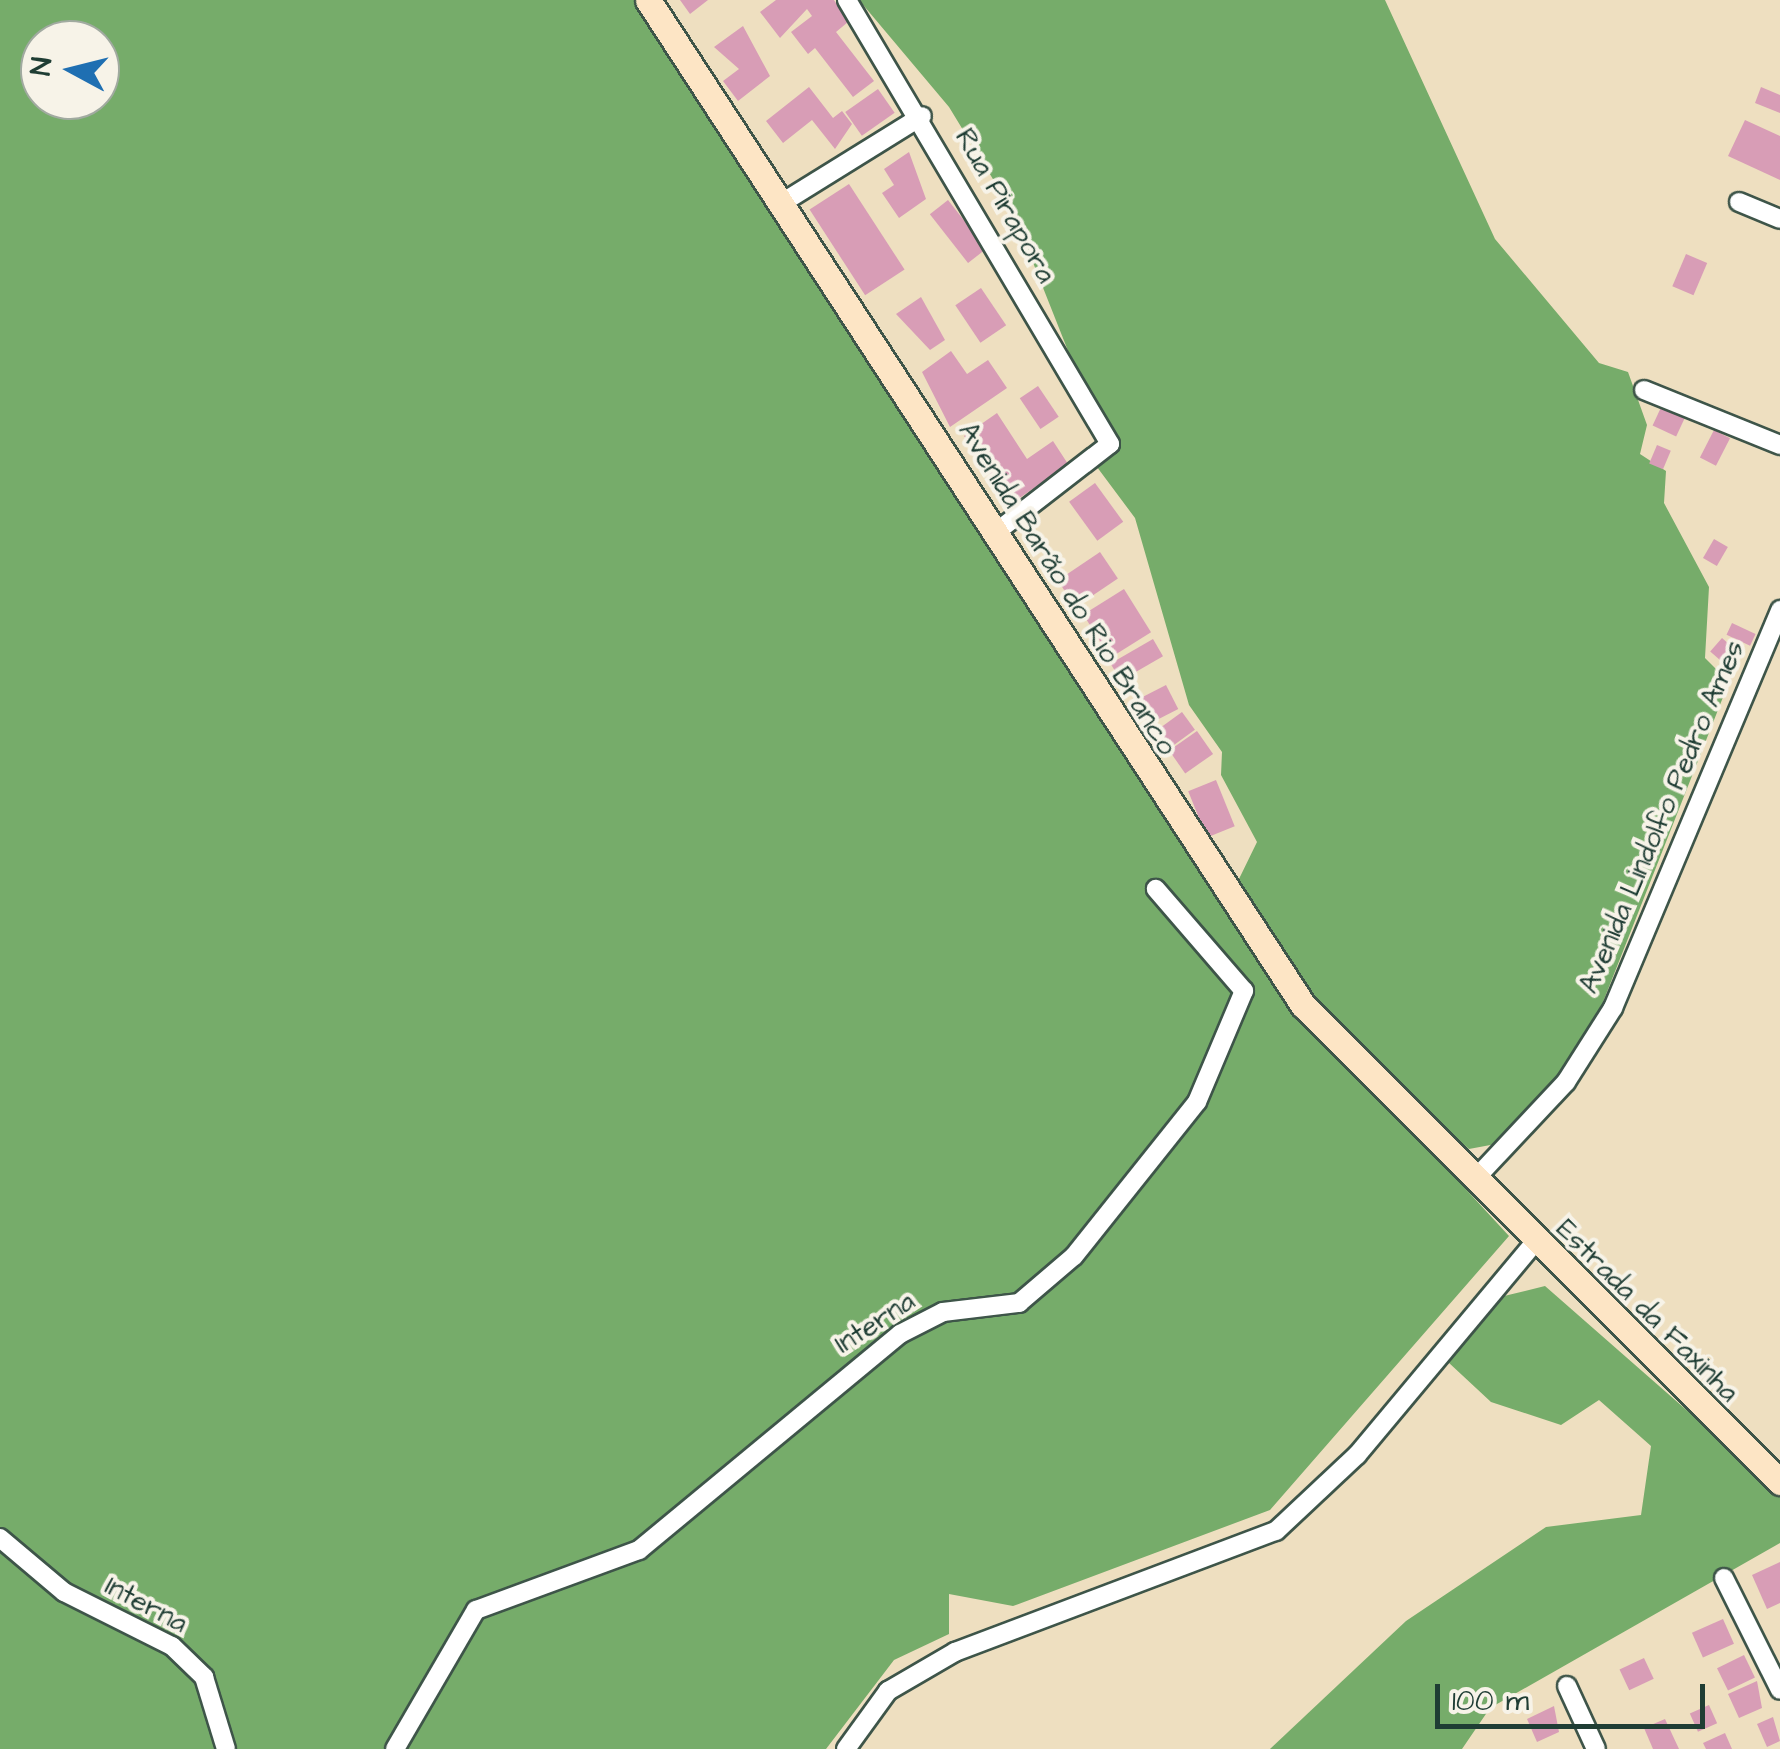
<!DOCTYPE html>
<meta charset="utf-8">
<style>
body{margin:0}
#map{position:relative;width:1780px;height:1749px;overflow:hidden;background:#eedfc0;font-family:"Architects Daughter",sans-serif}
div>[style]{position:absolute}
.forest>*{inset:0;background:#76ac6a}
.building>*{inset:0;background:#d89db6;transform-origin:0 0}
.roads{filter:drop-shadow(2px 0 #3e5549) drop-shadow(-2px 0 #3e5549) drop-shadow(0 2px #3e5549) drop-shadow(0 -2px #3e5549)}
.street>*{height:18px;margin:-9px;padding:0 9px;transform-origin:9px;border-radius:9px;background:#fff}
.secondary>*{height:25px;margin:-12.5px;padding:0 12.5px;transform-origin:12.5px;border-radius:12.5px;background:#fde5c5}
span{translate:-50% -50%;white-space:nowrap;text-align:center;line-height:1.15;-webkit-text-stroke:8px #f7f3e8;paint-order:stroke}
.street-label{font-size:28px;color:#1f3d34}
.north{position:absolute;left:20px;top:20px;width:100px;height:100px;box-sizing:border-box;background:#f7f3e8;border:2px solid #a1aaa0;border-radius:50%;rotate:277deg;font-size:28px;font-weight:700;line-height:40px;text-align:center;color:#1f3d34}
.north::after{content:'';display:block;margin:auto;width:35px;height:45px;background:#1f6fb2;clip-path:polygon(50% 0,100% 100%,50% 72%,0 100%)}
.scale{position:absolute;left:1435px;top:1684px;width:270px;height:45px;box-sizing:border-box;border:5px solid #1f3d34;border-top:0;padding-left:12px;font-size:30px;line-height:35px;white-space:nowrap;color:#1f3d34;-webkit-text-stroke:8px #f7f3e8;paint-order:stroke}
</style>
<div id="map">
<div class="forest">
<div style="clip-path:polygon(evenodd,0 0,643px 0,1298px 1007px,1509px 1236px,1270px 1510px,1013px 1606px,949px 1594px,949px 1634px,894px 1660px,826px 1749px,0 1749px,0 0,40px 40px,100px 40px,100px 100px,40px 100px,40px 40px)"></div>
<div style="clip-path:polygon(859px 0,1385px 0,1495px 239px,1599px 363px,1628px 372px,1647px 425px,1640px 454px,1666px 471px,1664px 503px,1709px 587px,1705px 658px,1729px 682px,1590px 1035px,1541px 1106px,1501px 1143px,1469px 1149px,1424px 1110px,1335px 1023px,1255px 915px,1238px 881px,1257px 842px,1221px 775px,1222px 752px,1189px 705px,1135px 518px,1094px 463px,1119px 442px,1080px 381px,1013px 212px,949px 107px)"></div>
<div style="clip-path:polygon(1545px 1286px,1780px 1492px,1780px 1543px,1490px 1708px,1462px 1749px,1270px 1749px,1406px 1621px,1546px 1527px,1641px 1515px,1651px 1446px,1599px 1400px,1561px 1425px,1491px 1402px,1448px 1362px,1500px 1297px)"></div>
</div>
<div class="building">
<div style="clip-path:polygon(680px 0,708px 0,690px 14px)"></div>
<div style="clip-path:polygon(776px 0,834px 0,848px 22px,836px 32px,874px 81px,853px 97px,815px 48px,808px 54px,791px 32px,812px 16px,807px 9px,780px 38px,760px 12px)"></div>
<div style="clip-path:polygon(743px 26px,770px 76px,738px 101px,723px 81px,739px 69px,714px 47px)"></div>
<div style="clip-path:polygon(809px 87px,833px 118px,842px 111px,852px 124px,835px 149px,812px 120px,783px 143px,766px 121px)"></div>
<div style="clip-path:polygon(1761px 87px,1780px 95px,1780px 113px,1755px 103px)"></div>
<div style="left:878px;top:89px;width:29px;height:40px;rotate:55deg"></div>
<div style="clip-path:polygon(1745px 120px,1780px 136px,1780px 180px,1728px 156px)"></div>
<div style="clip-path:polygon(909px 152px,926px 199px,899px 218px,882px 193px,894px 185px,884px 169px)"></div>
<div style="left:849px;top:184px;width:102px;height:47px;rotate:57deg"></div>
<div style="left:948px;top:200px;width:62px;height:23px;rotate:52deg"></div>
<div style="left:1686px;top:254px;width:23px;height:35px;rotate:23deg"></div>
<div style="left:981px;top:288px;width:45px;height:31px;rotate:56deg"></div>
<div style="clip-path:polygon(921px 297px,945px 340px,930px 350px,896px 314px)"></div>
<div style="clip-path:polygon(951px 351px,967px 374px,988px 360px,1007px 388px,950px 427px,922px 372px)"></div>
<div style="left:1038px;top:386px;width:37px;height:22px;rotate:56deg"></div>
<div style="left:1664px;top:401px;width:26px;height:27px;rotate:25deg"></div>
<div style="clip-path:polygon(997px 413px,1027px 459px,1053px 441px,1068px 464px,1011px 504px,964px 436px)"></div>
<div style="left:1714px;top:430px;width:18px;height:31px;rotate:27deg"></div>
<div style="left:1657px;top:445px;width:15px;height:20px;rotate:23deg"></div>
<div style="left:1095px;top:483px;width:48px;height:32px;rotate:54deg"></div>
<div style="left:1714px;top:539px;width:16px;height:22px;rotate:30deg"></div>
<div style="left:1100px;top:552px;width:32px;height:51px;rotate:56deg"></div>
<div style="left:1124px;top:589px;width:51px;height:48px;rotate:58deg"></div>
<div style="left:1732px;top:623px;width:26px;height:13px;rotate:25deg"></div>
<div style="left:1722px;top:638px;width:21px;height:18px;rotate:41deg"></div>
<div style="left:1153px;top:639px;width:20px;height:49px;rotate:60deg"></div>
<div style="left:1166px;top:685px;width:27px;height:34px;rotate:63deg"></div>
<div style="left:1182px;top:712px;width:22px;height:34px;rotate:54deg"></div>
<div style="left:1197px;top:731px;width:28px;height:34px;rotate:55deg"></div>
<div style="left:1216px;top:780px;width:50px;height:30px;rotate:68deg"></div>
<div style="clip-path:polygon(1780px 1562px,1780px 1603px,1767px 1609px,1752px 1575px)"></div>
<div style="left:1723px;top:1619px;width:27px;height:34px;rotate:66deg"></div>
<div style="left:1744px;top:1655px;width:25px;height:30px;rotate:64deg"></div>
<div style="left:1644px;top:1658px;width:23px;height:27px;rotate:65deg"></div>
<div style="clip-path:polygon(1757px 1681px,1762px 1708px,1739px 1718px,1728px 1694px)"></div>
<div style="left:1709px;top:1705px;width:20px;height:21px;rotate:66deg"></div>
<div style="clip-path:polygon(1554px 1706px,1559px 1732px,1537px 1742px,1527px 1719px)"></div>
<div style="clip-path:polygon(1773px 1717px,1780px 1741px,1767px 1747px,1757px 1724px)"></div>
<div style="clip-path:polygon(1665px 1719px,1679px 1749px,1653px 1749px,1644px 1728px)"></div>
<div style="clip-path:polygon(1725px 1733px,1732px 1749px,1706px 1749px,1703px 1743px)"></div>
</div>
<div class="roads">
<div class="street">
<div style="left:847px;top:0;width:516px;rotate:59.36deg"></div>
<div style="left:1110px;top:444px;width:144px;rotate:142.3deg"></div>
<div style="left:785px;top:201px;width:161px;rotate:-31.8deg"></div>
<div style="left:1739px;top:202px;width:44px;rotate:22.5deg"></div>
<div style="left:1644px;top:390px;width:147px;rotate:22deg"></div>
<div style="left:1474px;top:1180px;width:134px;rotate:-46.8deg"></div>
<div style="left:1566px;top:1082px;width:88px;rotate:-57.6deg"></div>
<div style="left:1613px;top:1008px;width:432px;rotate:-67.2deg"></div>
<div style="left:0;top:1538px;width:84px;rotate:40.2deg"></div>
<div style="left:64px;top:1592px;width:121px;rotate:26.6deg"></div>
<div style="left:172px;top:1646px;width:45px;rotate:44.1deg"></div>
<div style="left:204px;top:1677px;width:75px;rotate:73deg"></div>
<div style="left:1724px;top:1578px;width:125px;rotate:63.4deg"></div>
<div style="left:1567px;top:1686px;width:69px;rotate:65.3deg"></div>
<div style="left:395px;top:1749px;width:161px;rotate:-59.8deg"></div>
<div style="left:476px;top:1610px;width:174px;rotate:-20.2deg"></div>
<div style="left:639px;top:1550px;width:339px;rotate:-39.6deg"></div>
<div style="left:900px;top:1334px;width:48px;rotate:-27.1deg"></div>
<div style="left:943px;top:1312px;width:77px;rotate:-6.8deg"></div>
<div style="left:1019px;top:1303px;width:72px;rotate:-40.5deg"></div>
<div style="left:1074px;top:1256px;width:197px;rotate:-51.4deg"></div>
<div style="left:1197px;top:1102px;width:121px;rotate:-67.1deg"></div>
<div style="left:1244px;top:991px;width:135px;rotate:-130.8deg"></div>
<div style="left:846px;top:1749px;width:72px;rotate:-54.1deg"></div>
<div style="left:888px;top:1691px;width:78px;rotate:-30.2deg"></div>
<div style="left:955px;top:1652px;width:343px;rotate:-20.7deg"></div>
<div style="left:1276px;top:1531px;width:111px;rotate:-43.2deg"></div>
<div style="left:1357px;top:1455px;width:278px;rotate:-50.1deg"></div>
</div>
<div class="secondary">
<div style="left:648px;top:0;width:1200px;rotate:56.91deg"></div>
<div style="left:1303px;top:1005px;width:675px;rotate:45deg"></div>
</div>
</div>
<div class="street-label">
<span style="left:1005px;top:206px;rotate:60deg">Rua Pirapora</span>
<span style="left:1067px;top:589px;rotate:58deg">Avenida Barão do Rio Branco</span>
<span style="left:1662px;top:817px;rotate:-67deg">Avenida Lindolfo Pedro Ames</span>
<span style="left:1647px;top:1311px;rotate:45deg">Estrada da Faxinha</span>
<span style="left:875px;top:1323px;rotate:-33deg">Interna</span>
<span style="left:146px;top:1605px;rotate:28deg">Interna</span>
</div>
<div class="north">N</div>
<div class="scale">100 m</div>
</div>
